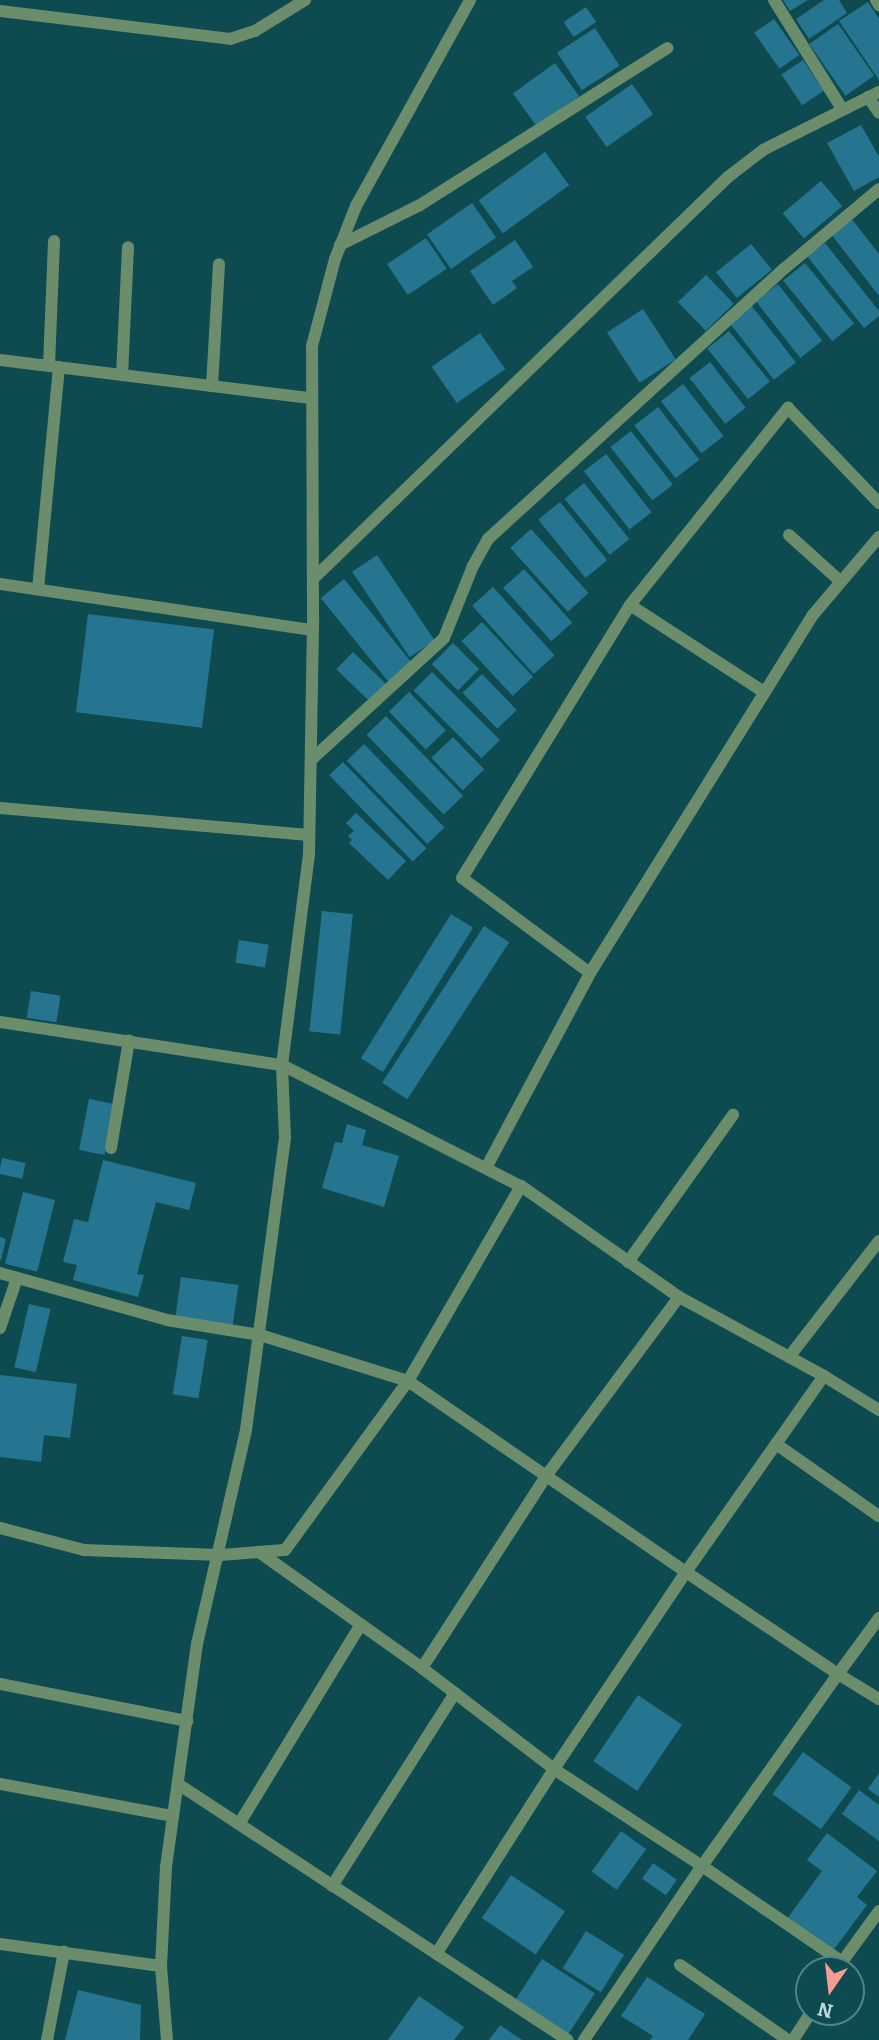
<!DOCTYPE html>
<style>
body{margin:0}
#map{position:relative;width:879px;height:2040px;overflow:hidden;background:#0e4b50;font-family:Bitter,serif}
div>[style]{position:absolute}
.building>*{inset:0;background:#267590;transform-origin:0 0}
.minor>*{height:12px;margin:-6px;padding:0 6px;transform-origin:6px;border-radius:6px;background:#6b8d6b}
span{translate:-50% -50%;white-space:nowrap;text-align:center;line-height:1.15;-webkit-text-stroke:5px #0e4b50;paint-order:stroke}
.north{position:absolute;left:795px;top:1956px;width:70px;height:70px;box-sizing:border-box;background:#0e4b50;border:2px solid #548388;border-radius:50%;rotate:194deg;font-size:19px;font-weight:700;line-height:28px;text-align:center;color:#bdd8db}
.north::after{content:'';display:block;margin:auto;width:24px;height:32px;background:#f59c95;clip-path:polygon(50% 0,100% 100%,50% 72%,0 100%)}
</style>
<div id="map">
<div class="building">
<div style="clip-path:polygon(783px 0,808px 0,790px 11px)"></div>
<div style="clip-path:polygon(824px 0,839px 0,847px 13px,809px 39px,796px 19px)"></div>
<div style="clip-path:polygon(868px 2px,879px 19px,879px 80px,839px 21px)"></div>
<div style="left:586px;top:7px;width:18px;height:27px;rotate:56deg"></div>
<div style="left:774px;top:19px;width:44px;height:24px;rotate:55deg"></div>
<div style="left:838px;top:24px;width:63px;height:35px;rotate:55deg"></div>
<div style="left:595px;top:28px;width:45px;height:45px;rotate:57deg"></div>
<div style="left:803px;top:60px;width:37px;height:26px;rotate:56deg"></div>
<div style="left:555px;top:63px;width:41px;height:52px;rotate:54deg"></div>
<div style="left:632px;top:84px;width:37px;height:57px;rotate:55deg"></div>
<div style="clip-path:polygon(861px 125px,879px 157px,879px 177px,854px 191px,827px 143px)"></div>
<div style="left:545px;top:152px;width:41px;height:82px;rotate:54deg"></div>
<div style="left:821px;top:181px;width:33px;height:50px;rotate:50deg"></div>
<div style="left:472px;top:203px;width:42px;height:55px;rotate:55deg"></div>
<div style="clip-path:polygon(851px 218px,879px 254px,879px 296px,831px 234px)"></div>
<div style="left:426px;top:238px;width:37px;height:47px;rotate:56deg"></div>
<div style="clip-path:polygon(515px 240px,533px 267px,512px 281px,517px 288px,493px 305px,470px 271px)"></div>
<div style="clip-path:polygon(825px 243px,879px 311px,879px 316px,864px 328px,807px 256px)"></div>
<div style="left:751px;top:244px;width:33px;height:45px;rotate:51deg"></div>
<div style="left:805px;top:263px;width:78px;height:28px;rotate:51deg"></div>
<div style="left:706px;top:275px;width:40px;height:39px;rotate:46deg"></div>
<div style="left:778px;top:284px;width:72px;height:28px;rotate:52deg"></div>
<div style="left:751px;top:305px;width:73px;height:28px;rotate:52deg"></div>
<div style="left:643px;top:309px;width:60px;height:43px;rotate:57deg"></div>
<div style="left:729px;top:331px;width:65px;height:28px;rotate:51deg"></div>
<div style="left:480px;top:333px;width:44px;height:59px;rotate:55deg"></div>
<div style="left:710px;top:362px;width:58px;height:26px;rotate:52deg"></div>
<div style="left:683px;top:384px;width:66px;height:28px;rotate:52deg"></div>
<div style="left:658px;top:407px;width:67px;height:30px;rotate:52deg"></div>
<div style="left:631px;top:431px;width:68px;height:26px;rotate:52deg"></div>
<div style="left:606px;top:454px;width:74px;height:28px;rotate:52deg"></div>
<div style="left:584px;top:483px;width:72px;height:25px;rotate:51deg"></div>
<div style="left:560px;top:502px;width:75px;height:28px;rotate:51deg"></div>
<div style="left:531px;top:529px;width:86px;height:28px;rotate:48deg"></div>
<div style="left:377px;top:555px;width:103px;height:30px;rotate:56deg"></div>
<div style="left:524px;top:569px;width:72px;height:28px;rotate:48deg"></div>
<div style="left:344px;top:579px;width:111px;height:30px;rotate:51deg"></div>
<div style="left:493px;top:587px;width:92px;height:28px;rotate:48deg"></div>
<div style="left:88px;top:614px;width:127px;height:99px;rotate:7deg"></div>
<div style="left:482px;top:622px;width:75px;height:28px;rotate:47deg"></div>
<div style="left:453px;top:643px;width:37px;height:30px;rotate:45deg"></div>
<div style="left:353px;top:652px;width:49px;height:24px;rotate:44deg"></div>
<div style="left:432px;top:672px;width:96px;height:26px;rotate:45deg"></div>
<div style="left:482px;top:674px;width:50px;height:27px;rotate:46deg"></div>
<div style="left:409px;top:692px;width:53px;height:28px;rotate:46deg"></div>
<div style="left:386px;top:716px;width:111px;height:27px;rotate:46deg"></div>
<div style="left:453px;top:737px;width:45px;height:30px;rotate:46deg"></div>
<div style="left:364px;top:744px;width:116px;height:24px;rotate:46deg"></div>
<div style="left:343px;top:762px;width:120px;height:19px;rotate:46deg"></div>
<div style="clip-path:polygon(356px 813px,406px 861px,388px 880px,349px 843px,352px 840px,348px 836px,354px 831px,346px 823px)"></div>
<div style="left:322px;top:911px;width:31px;height:121px;rotate:6deg"></div>
<div style="left:451px;top:914px;width:26px;height:170px;rotate:32deg"></div>
<div style="left:484px;top:926px;width:30px;height:187px;rotate:33deg"></div>
<div style="left:239px;top:940px;width:30px;height:23px;rotate:9deg"></div>
<div style="left:31px;top:991px;width:30px;height:27px;rotate:9deg"></div>
<div style="left:89px;top:1099px;width:26px;height:52px;rotate:11deg"></div>
<div style="clip-path:polygon(347px 1124px,366px 1130px,362px 1145px,399px 1156px,384px 1207px,322px 1188px,335px 1142px,342px 1143px)"></div>
<div style="left:2px;top:1158px;width:24px;height:16px;rotate:12deg"></div>
<div style="clip-path:polygon(103px 1160px,196px 1183px,189px 1210px,156px 1202px,137px 1274px,144px 1275px,138px 1297px,73px 1280px,77px 1265px,63px 1262px,74px 1219px,88px 1222px)"></div>
<div style="left:23px;top:1192px;width:33px;height:74px;rotate:14deg"></div>
<div style="clip-path:polygon(0 1237px,6px 1239px,1px 1260px,0 1260px)"></div>
<div style="left:181px;top:1277px;width:58px;height:41px;rotate:8deg"></div>
<div style="left:29px;top:1304px;width:22px;height:65px;rotate:13deg"></div>
<div style="left:182px;top:1336px;width:26px;height:59px;rotate:9deg"></div>
<div style="clip-path:polygon(0 1375px,77px 1384px,70px 1438px,44px 1435px,41px 1462px,0 1457px)"></div>
<div style="left:638px;top:1695px;width:53px;height:80px;rotate:34deg"></div>
<div style="left:803px;top:1752px;width:60px;height:52px;rotate:36deg"></div>
<div style="clip-path:polygon(879px 1773px,879px 1797px,868px 1789px)"></div>
<div style="clip-path:polygon(859px 1790px,879px 1805px,879px 1841px,842px 1814px)"></div>
<div style="left:621px;top:1831px;width:31px;height:50px;rotate:36deg"></div>
<div style="clip-path:polygon(827px 1833px,877px 1871px,857px 1897px,867px 1905px,832px 1952px,787px 1919px,822px 1871px,807px 1860px)"></div>
<div style="left:653px;top:1863px;width:29px;height:19px;rotate:35deg"></div>
<div style="left:511px;top:1875px;width:65px;height:52px;rotate:34deg"></div>
<div style="left:586px;top:1931px;width:45px;height:44px;rotate:32deg"></div>
<div style="left:542px;top:1959px;width:63px;height:49px;rotate:33deg"></div>
<div style="clip-path:polygon(647px 1977px,705px 2014px,688px 2040px,650px 2040px,653px 2036px,621px 2016px)"></div>
<div style="clip-path:polygon(78px 1990px,141px 2005px,140px 2040px,65px 2040px)"></div>
<div style="clip-path:polygon(419px 1996px,464px 2027px,454px 2040px,388px 2040px)"></div>
<div style="clip-path:polygon(500px 2025px,522px 2040px,489px 2040px)"></div>
</div>
<div class="minor">
<div style="left:774px;top:0;width:128px;rotate:58deg"></div>
<div style="left:876px;top:0;width:6px;rotate:59deg"></div>
<div style="left:0;top:11px;width:232px;rotate:6.9deg"></div>
<div style="left:230px;top:39px;width:26px;rotate:-18deg"></div>
<div style="left:255px;top:31px;width:59px;rotate:-31.8deg"></div>
<div style="left:868px;top:97px;width:19px;rotate:55deg"></div>
<div style="left:340px;top:245px;width:89px;rotate:-26.6deg"></div>
<div style="left:420px;top:205px;width:293px;rotate:-32.4deg"></div>
<div style="left:0;top:360px;width:313px;rotate:7deg"></div>
<div style="left:49px;top:366px;width:125px;rotate:-87.7deg"></div>
<div style="left:122px;top:375px;width:128px;rotate:-87.3deg"></div>
<div style="left:212px;top:386px;width:122px;rotate:-86.7deg"></div>
<div style="left:789px;top:535px;width:69px;rotate:42deg"></div>
<div style="left:313px;top:579px;width:578px;rotate:-44.09deg"></div>
<div style="left:728px;top:177px;width:44px;rotate:-37.6deg"></div>
<div style="left:763px;top:150px;width:130px;rotate:-26.6deg"></div>
<div style="left:0;top:584px;width:316px;rotate:8.4deg"></div>
<div style="left:38px;top:589px;width:223px;rotate:-84.6deg"></div>
<div style="left:630px;top:605px;width:160px;rotate:33deg"></div>
<div style="left:311px;top:760px;width:180px;rotate:-42.5deg"></div>
<div style="left:444px;top:638px;width:78px;rotate:-68.1deg"></div>
<div style="left:473px;top:566px;width:31px;rotate:-61deg"></div>
<div style="left:488px;top:539px;width:402px;rotate:-42.4deg"></div>
<div style="left:785px;top:268px;width:123px;rotate:-40deg"></div>
<div style="left:0;top:808px;width:310px;rotate:5deg"></div>
<div style="left:590px;top:973px;width:159px;rotate:-143.4deg"></div>
<div style="left:462px;top:878px;width:321px;rotate:-58.4deg"></div>
<div style="left:630px;top:605px;width:253px;rotate:-51.3deg"></div>
<div style="left:788px;top:408px;width:132px;rotate:46.2deg"></div>
<div style="left:0;top:1022px;width:285px;rotate:8.7deg"></div>
<div style="left:282px;top:1065px;width:268px;rotate:26.9deg"></div>
<div style="left:521px;top:1186px;width:225px;rotate:120.1deg"></div>
<div style="left:408px;top:1381px;width:209px;rotate:126deg"></div>
<div style="left:285px;top:1550px;width:65px;rotate:175.6deg"></div>
<div style="left:220px;top:1555px;width:136px;rotate:-177.9deg"></div>
<div style="left:84px;top:1550px;width:87px;rotate:-165.3deg"></div>
<div style="left:111px;top:1148px;width:109px;rotate:-80.5deg"></div>
<div style="left:486px;top:1168px;width:221px;rotate:-61.9deg"></div>
<div style="left:590px;top:973px;width:420px;rotate:-58.1deg"></div>
<div style="left:812px;top:616px;width:104px;rotate:-49.7deg"></div>
<div style="left:628px;top:1262px;width:181px;rotate:-54.5deg"></div>
<div style="left:0;top:1273px;width:173px;rotate:15.7deg"></div>
<div style="left:167px;top:1320px;width:94px;rotate:9.2deg"></div>
<div style="left:260px;top:1335px;width:155px;rotate:17.3deg"></div>
<div style="left:408px;top:1381px;width:337px;rotate:34.5deg"></div>
<div style="left:686px;top:1572px;width:240px;rotate:-54.9deg"></div>
<div style="left:824px;top:1376px;width:165px;rotate:-151.4deg"></div>
<div style="left:679px;top:1297px;width:193px;rotate:-144.9deg"></div>
<div style="left:0;top:1328px;width:53px;rotate:-71.2deg"></div>
<div style="left:789px;top:1357px;width:147px;rotate:-52.2deg"></div>
<div style="left:824px;top:1376px;width:65px;rotate:31.7deg"></div>
<div style="left:776px;top:1444px;width:126px;rotate:35deg"></div>
<div style="left:259px;top:1552px;width:200px;rotate:35.4deg"></div>
<div style="left:422px;top:1668px;width:166px;rotate:37.4deg"></div>
<div style="left:554px;top:1769px;width:219px;rotate:122.5deg"></div>
<div style="left:686px;top:1572px;width:183px;rotate:33.9deg"></div>
<div style="left:838px;top:1674px;width:235px;rotate:125.3deg"></div>
<div style="left:702px;top:1866px;width:177px;rotate:-146.8deg"></div>
<div style="left:554px;top:1769px;width:237px;rotate:-56.2deg"></div>
<div style="left:879px;top:1618px;width:69px;rotate:126.2deg"></div>
<div style="left:838px;top:1674px;width:48px;rotate:31.4deg"></div>
<div style="left:422px;top:1668px;width:229px;rotate:-57.1deg"></div>
<div style="left:546px;top:1476px;width:223px;rotate:-53.4deg"></div>
<div style="left:0;top:1684px;width:191px;rotate:11.2deg"></div>
<div style="left:0;top:1784px;width:176px;rotate:10.5deg"></div>
<div style="left:178px;top:1784px;width:466px;rotate:33.3deg"></div>
<div style="left:239px;top:1824px;width:234px;rotate:-58.6deg"></div>
<div style="left:332px;top:1886px;width:229px;rotate:-57.5deg"></div>
<div style="left:0;top:1944px;width:162px;rotate:7.8deg"></div>
<div style="left:161px;top:1966px;width:74px;rotate:85.4deg"></div>
<div style="left:680px;top:1965px;width:131px;rotate:34.8deg"></div>
<div style="left:161px;top:1966px;width:99px;rotate:-87.1deg"></div>
<div style="left:166px;top:1867px;width:225px;rotate:-82.1deg"></div>
<div style="left:197px;top:1644px;width:220px;rotate:-77.1deg"></div>
<div style="left:246px;top:1430px;width:295px;rotate:-82.4deg"></div>
<div style="left:285px;top:1138px;width:73px;rotate:-92.4deg"></div>
<div style="left:282px;top:1065px;width:212px;rotate:-82.7deg"></div>
<div style="left:309px;top:855px;width:239px;rotate:-89deg"></div>
<div style="left:313px;top:616px;width:270px;rotate:-90.2deg"></div>
<div style="left:312px;top:346px;width:90px;rotate:-75.2deg"></div>
<div style="left:335px;top:259px;width:57px;rotate:-68.4deg"></div>
<div style="left:356px;top:206px;width:235px;rotate:-61deg"></div>
<div style="left:47px;top:2040px;width:90px;rotate:-79.1deg"></div>
<div style="left:584px;top:2040px;width:210px;rotate:-55.9deg"></div>
<div style="left:702px;top:1866px;width:170px;rotate:34.4deg"></div>
<div style="left:842px;top:1962px;width:63px;rotate:-54deg"></div>
<div style="left:793px;top:2040px;width:33px;rotate:-57deg"></div>
</div>
<div class="north">N</div>
</div>
